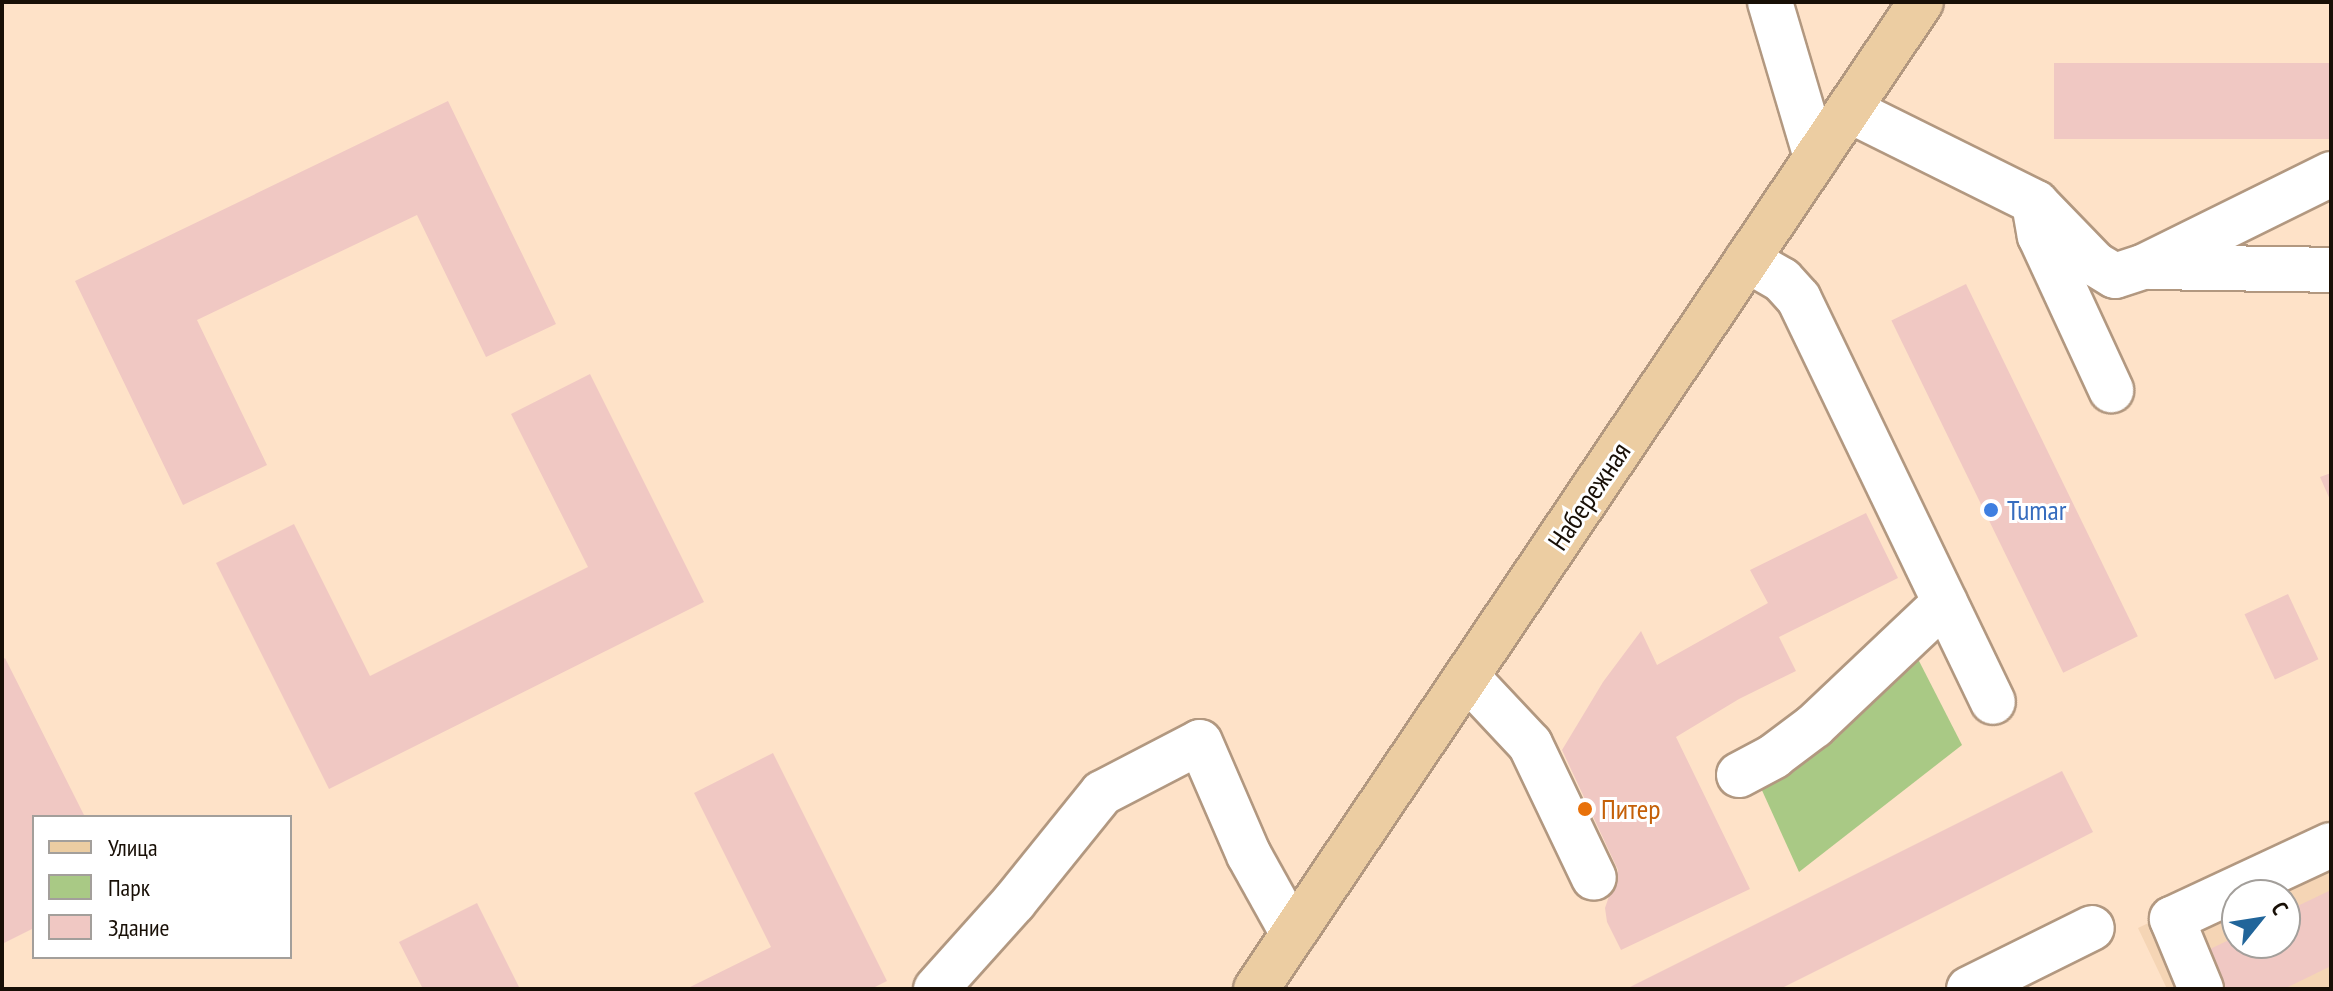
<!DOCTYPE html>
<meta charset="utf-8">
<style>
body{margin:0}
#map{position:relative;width:2333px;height:991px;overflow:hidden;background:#fee2c8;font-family:"PT Sans Narrow",sans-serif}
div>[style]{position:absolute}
.built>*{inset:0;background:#f5d5b5}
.green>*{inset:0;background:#a9c985}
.building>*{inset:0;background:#f0c8c3;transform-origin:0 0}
.roads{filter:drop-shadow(2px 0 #b29880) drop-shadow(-2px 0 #b29880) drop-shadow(0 2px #b29880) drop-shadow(0 -2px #b29880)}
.minor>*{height:44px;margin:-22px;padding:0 22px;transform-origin:22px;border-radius:22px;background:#fff}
.major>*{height:44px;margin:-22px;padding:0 22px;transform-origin:22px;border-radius:22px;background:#eccda2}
.dots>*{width:22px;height:22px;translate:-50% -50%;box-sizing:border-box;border:4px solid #fff;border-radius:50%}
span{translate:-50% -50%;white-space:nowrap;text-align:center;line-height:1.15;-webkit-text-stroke:6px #fff;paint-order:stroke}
.street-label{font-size:28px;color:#180f06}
.shop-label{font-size:28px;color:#366cbe}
.left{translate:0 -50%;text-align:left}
.food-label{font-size:28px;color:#c56008}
.frame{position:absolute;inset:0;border:4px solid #180f06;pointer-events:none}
.legend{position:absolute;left:32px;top:815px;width:260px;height:144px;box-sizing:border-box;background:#fff;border:2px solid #a39f9b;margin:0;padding:10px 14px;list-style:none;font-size:24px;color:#180f06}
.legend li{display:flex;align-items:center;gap:16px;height:40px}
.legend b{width:40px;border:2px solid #a39f9b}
.north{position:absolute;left:2221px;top:879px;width:80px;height:80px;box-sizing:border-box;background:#fff;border:2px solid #a39f9b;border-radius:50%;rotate:60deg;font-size:22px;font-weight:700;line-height:32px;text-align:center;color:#180f06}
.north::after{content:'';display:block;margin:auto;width:28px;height:36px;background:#21659a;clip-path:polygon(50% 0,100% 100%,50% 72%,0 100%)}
</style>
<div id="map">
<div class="built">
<div style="clip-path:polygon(evenodd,2331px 835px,2331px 989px,2167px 989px,2138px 928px,2331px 835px,2237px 895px,2285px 895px,2285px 943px,2237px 943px,2237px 895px)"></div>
</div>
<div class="green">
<div style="clip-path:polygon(1918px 659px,1962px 745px,1799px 872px,1760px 786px)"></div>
</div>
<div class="building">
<div style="left:2331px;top:63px;width:76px;height:277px;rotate:90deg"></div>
<div style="clip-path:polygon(448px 101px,556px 324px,486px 357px,417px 215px,197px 320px,267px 465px,183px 505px,75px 281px)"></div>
<div style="left:1966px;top:284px;width:392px;height:83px;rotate:64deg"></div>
<div style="clip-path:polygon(590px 374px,704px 602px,329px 789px,216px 563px,294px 524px,370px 676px,588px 567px,511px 414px)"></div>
<div style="clip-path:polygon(2331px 473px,2331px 502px,2320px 477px)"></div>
<div style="clip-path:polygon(1866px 513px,1898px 578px,1779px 637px,1796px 671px,1739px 699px,1676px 737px,1750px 889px,1621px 950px,1607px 922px,1605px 908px,1618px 870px,1562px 750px,1603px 682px,1641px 631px,1657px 665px,1768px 603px,1750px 570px)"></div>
<div style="left:2288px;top:594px;width:72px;height:48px;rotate:65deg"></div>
<div style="clip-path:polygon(5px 658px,85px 817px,34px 817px,34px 928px,2px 944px,2px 660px)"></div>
<div style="clip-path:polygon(773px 753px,887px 981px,871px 989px,686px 989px,771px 947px,694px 793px)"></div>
<div style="clip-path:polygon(2062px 771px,2093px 832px,2026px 866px,1780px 989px,1626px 989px)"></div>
<div style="clip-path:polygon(2331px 890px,2331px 966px,2284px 989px,2214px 989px,2198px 955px,2237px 936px,2237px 943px,2285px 943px,2285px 912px)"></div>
<div style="clip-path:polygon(477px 903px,520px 989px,423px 989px,399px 942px)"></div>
</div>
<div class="roads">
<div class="minor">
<div style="left:1770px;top:2px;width:162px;rotate:73.5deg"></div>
<div style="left:1849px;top:110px;width:209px;rotate:26.4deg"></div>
<div style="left:2036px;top:203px;width:85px;rotate:46deg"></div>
<div style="left:2095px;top:264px;width:23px;rotate:31deg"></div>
<div style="left:2115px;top:276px;width:29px;rotate:-18deg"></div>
<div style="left:2143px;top:267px;width:210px;rotate:-26.3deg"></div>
<div style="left:2035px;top:209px;width:27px;rotate:80deg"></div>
<div style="left:2040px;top:236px;width:170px;rotate:65.2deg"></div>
<div style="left:1747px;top:260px;width:40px;rotate:29.7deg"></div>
<div style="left:1782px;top:280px;width:25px;rotate:48deg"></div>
<div style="left:1799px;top:299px;width:447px;rotate:64.3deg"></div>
<div style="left:2150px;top:267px;width:181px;rotate:0.9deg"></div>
<div style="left:1467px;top:677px;width:92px;rotate:46.8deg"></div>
<div style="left:1530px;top:744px;width:148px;rotate:64.5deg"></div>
<div style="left:1739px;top:775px;width:40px;rotate:-28deg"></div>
<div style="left:1774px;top:756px;width:50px;rotate:-36.9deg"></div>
<div style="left:1814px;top:726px;width:180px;rotate:-43.4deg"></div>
<div style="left:936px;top:989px;width:117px;rotate:-48.1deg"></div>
<div style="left:1014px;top:902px;width:140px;rotate:-51.1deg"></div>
<div style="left:1102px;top:793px;width:110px;rotate:-27.5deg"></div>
<div style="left:1200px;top:742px;width:123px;rotate:66.6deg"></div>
<div style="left:1249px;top:855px;width:90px;rotate:60.9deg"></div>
<div style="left:1969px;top:989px;width:137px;rotate:-26.4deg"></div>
<div style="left:2201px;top:989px;width:76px;rotate:-112.5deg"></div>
<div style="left:2172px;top:919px;width:175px;rotate:-25deg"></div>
</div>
<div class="major">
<div style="left:1256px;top:989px;width:1190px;rotate:-56.03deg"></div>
</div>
</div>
<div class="dots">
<div style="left:1991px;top:510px;background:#3f7fe0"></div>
<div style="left:1585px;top:809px;background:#e8710a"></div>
</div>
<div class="street-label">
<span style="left:1589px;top:496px;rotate:-56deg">Набережная</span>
</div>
<div class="shop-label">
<span class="left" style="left:2007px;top:510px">Tumar</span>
</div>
<div class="food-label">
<span class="left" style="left:1601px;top:809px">Питер</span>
</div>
<div class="frame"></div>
<ul class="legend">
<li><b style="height:10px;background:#eccda2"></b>Улица</li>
<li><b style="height:22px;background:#a9c985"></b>Парк</li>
<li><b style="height:22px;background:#f0c8c3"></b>Здание</li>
</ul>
<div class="north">С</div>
</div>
